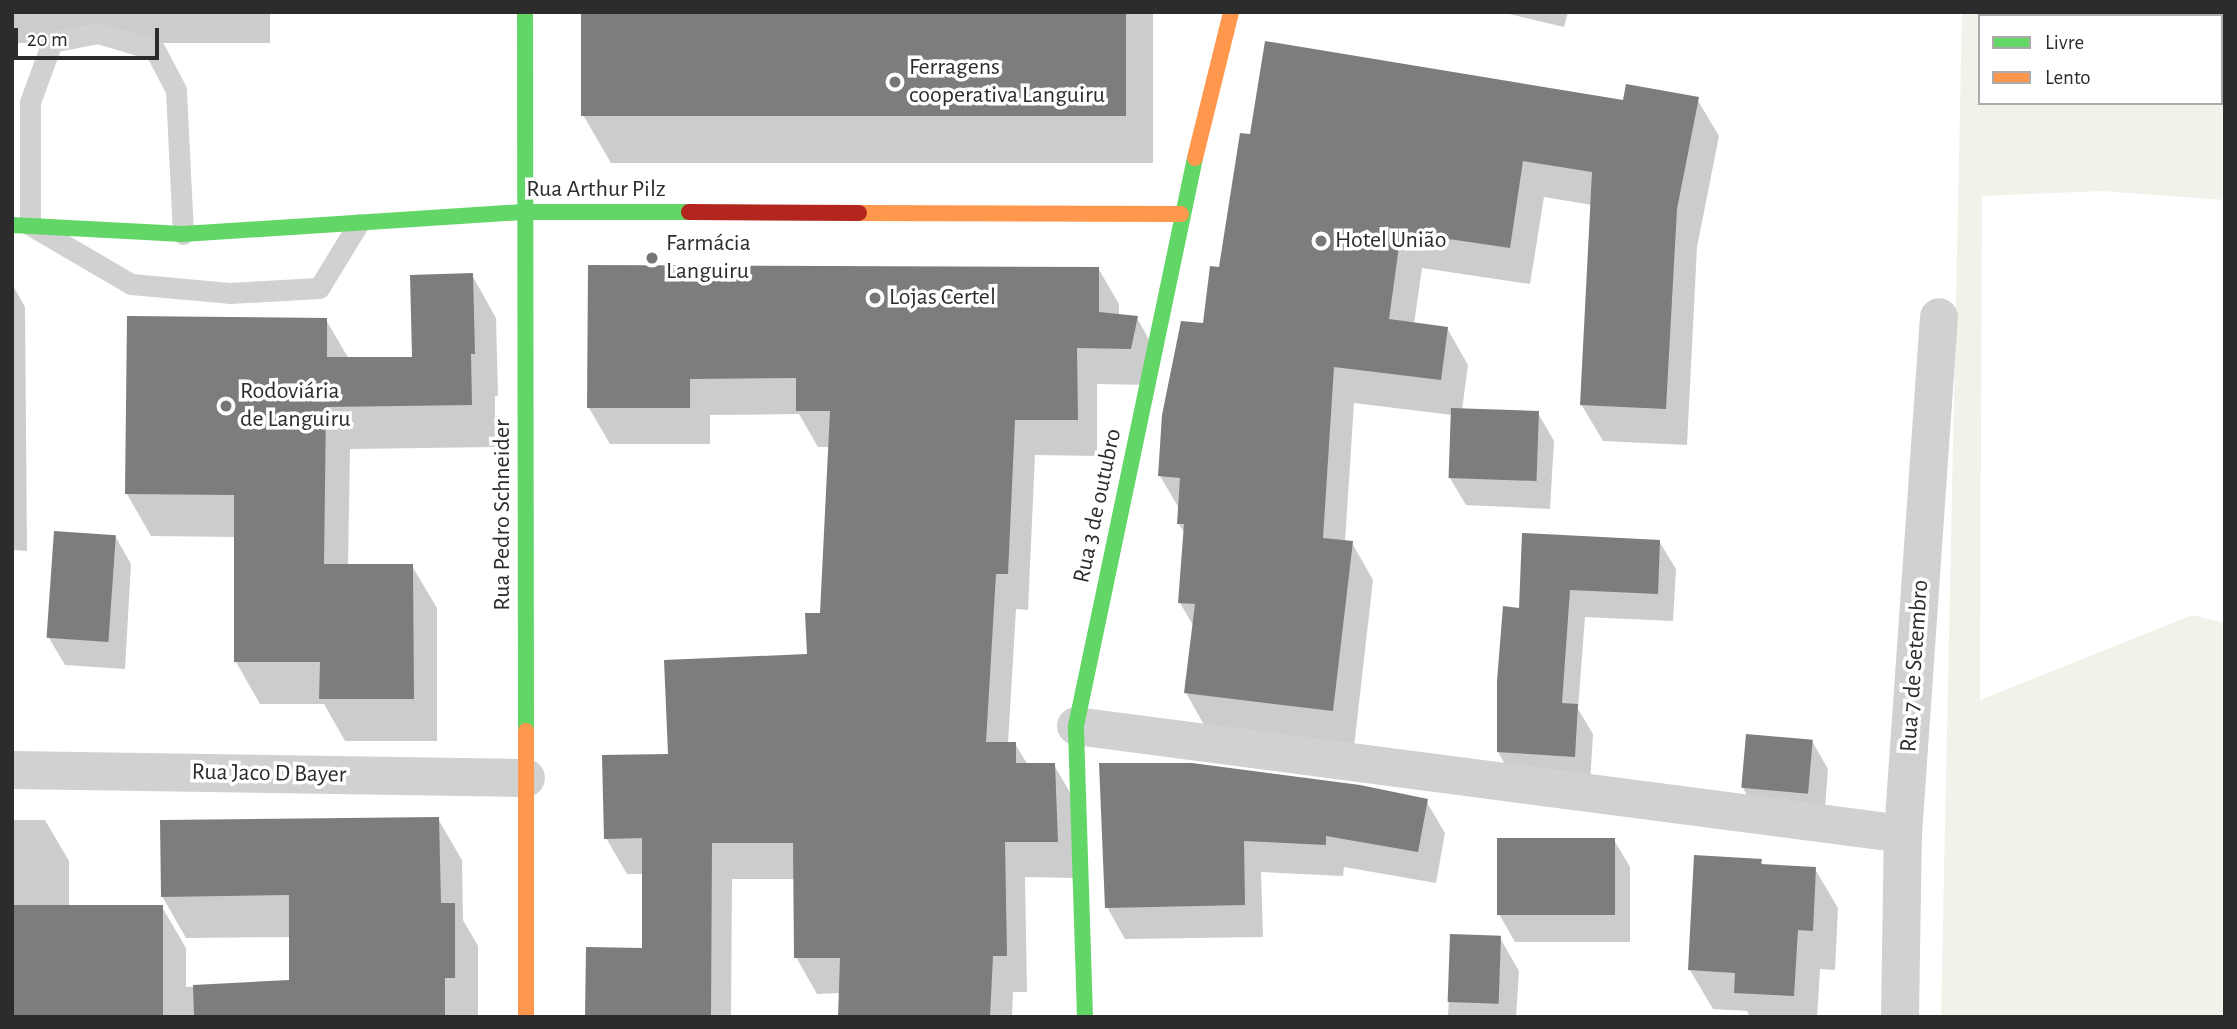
<!DOCTYPE html>
<meta charset="utf-8">
<style>
body{margin:0}
#map{position:relative;width:2237px;height:1029px;overflow:hidden;background:#fff;font-family:"Alegreya Sans",sans-serif}
div>[style]{position:absolute}
.green>*{inset:0;background:#f1f3eb}
.shadow>*{inset:0;background:#0003;transform-origin:0 0}
.building>*{inset:0;background:#7d7d7d;transform-origin:0 0}
.lane>*{height:21px;margin:-10.5px;padding:0 10.5px;transform-origin:10.5px;border-radius:10.5px;background:#d1d1d1}
.street>*{height:38px;margin:-19px;padding:0 19px;transform-origin:19px;border-radius:19px;background:#d1d1d1}
.fast>*{height:16px;margin:-8px;padding:0 8px;transform-origin:8px;border-radius:8px;background:#63d668}
.slow>*{height:16px;margin:-8px;padding:0 8px;transform-origin:8px;border-radius:8px;background:#ff974d}
.jam>*{height:16px;margin:-8px;padding:0 8px;transform-origin:8px;border-radius:8px;background:#b3261e}
.dots>*{width:19px;height:19px;translate:-50% -50%;box-sizing:border-box;border:4px solid #fff;border-radius:50%}
span{translate:-50% -50%;white-space:nowrap;text-align:center;line-height:1.15;-webkit-text-stroke:7px #fff;paint-order:stroke}
.poi-label{font-size:24px;color:#2c2c2c}
.left{translate:0 -50%;text-align:left}
.street-label{font-size:24px;color:#2c2c2c}
.frame{position:absolute;inset:0;border:14px solid #2c2c2c;pointer-events:none}
.legend{position:absolute;left:1978px;top:14px;width:245px;height:91px;box-sizing:border-box;background:#fff;border:2px solid #ababab;margin:0;padding:9px 12px;list-style:none;font-size:21px;color:#2c2c2c}
.legend li{display:flex;align-items:center;gap:14px;height:35px}
.legend b{width:35px;border:2px solid #ababab}
.scale{position:absolute;left:14px;top:28px;width:145px;height:32px;box-sizing:border-box;border:4px solid #2c2c2c;border-top:0;padding-left:9px;font-size:21px;line-height:24px;white-space:nowrap;color:#2c2c2c;-webkit-text-stroke:5px #fff;paint-order:stroke}
</style>
<div id="map">
<div class="green">
<div style="clip-path:polygon(evenodd,1962px 12px,2225px 12px,2225px 200px,2101px 191px,1982px 196px,1980px 700px,2192px 615px,2225px 623px,2225px 1017px,1941px 1017px,1962px 12px,1980px 16px,2221px 16px,2221px 103px,1980px 103px,1980px 16px)"></div>
</div>
<div class="shadow">
<div style="left:12px;top:12px;width:258px;height:31px"></div>
<div style="clip-path:polygon(583px 12px,1153px 12px,1153px 163px,611px 163px,583px 115px)"></div>
<div style="clip-path:polygon(1501px 12px,1568px 12px,1564px 27px)"></div>
<div style="clip-path:polygon(1697px 99px,1719px 136px,1697px 247px,1687px 445px,1603px 441px,1581px 404px,1592px 205px,1544px 197px,1530px 284px,1422px 268px,1414px 324px,1447px 328px,1468px 365px,1462px 410px,1538px 413px,1554px 441px,1550px 509px,1466px 505px,1450px 478px,1452px 415px,1354px 403px,1345px 542px,1352px 543px,1373px 580px,1354px 747px,1207px 730px,1186px 693px,1194px 627px,1180px 603px,1185px 534px,1179px 524px,1180px 510px,1160px 476px,1220px 269px,1625px 102px)"></div>
<div style="clip-path:polygon(590px 267px,1098px 268px,1119px 304px,1119px 316px,1137px 318px,1157px 354px,1151px 385px,1097px 384px,1097px 456px,1035px 455px,1028px 610px,1016px 609px,1008px 744px,1015px 744px,1028px 765px,1054px 765px,1075px 801px,1077px 878px,1025px 877px,1027px 992px,1013px 992px,1012px 1017px,840px 1017px,841px 993px,817px 994px,796px 957px,795px 879px,732px 879px,731px 1017px,587px 1017px,644px 950px,644px 874px,627px 874px,606px 838px,670px 756px,809px 656px,822px 614px,830px 447px,818px 447px,799px 414px,710px 415px,710px 444px,610px 444px,589px 408px)"></div>
<div style="clip-path:polygon(472px 275px,496px 318px,498px 396px,495px 396px,495px 447px,350px 449px,348px 566px,412px 566px,437px 608px,437px 741px,345px 741px,324px 704px,260px 704px,236px 662px,236px 537px,151px 536px,127px 494px,326px 320px,349px 359px,414px 359px)"></div>
<div style="clip-path:polygon(12px 284px,25px 307px,27px 551px,12px 550px)"></div>
<div style="clip-path:polygon(115px 536px,131px 564px,125px 669px,65px 665px,49px 638px)"></div>
<div style="clip-path:polygon(1659px 541px,1676px 569px,1673px 621px,1585px 617px,1578px 709px,1593px 734px,1590px 784px,1514px 780px,1498px 752px,1521px 609px)"></div>
<div style="clip-path:polygon(1812px 741px,1828px 769px,1824px 821px,1759px 816px,1743px 788px)"></div>
<div style="clip-path:polygon(1426px 801px,1445px 833px,1436px 883px,1344px 867px,1343px 876px,1261px 872px,1263px 937px,1125px 939px,1107px 907px,1106px 849px)"></div>
<div style="clip-path:polygon(438px 819px,462px 860px,463px 920px,478px 946px,478px 1017px,12px 1017px,12px 820px,45px 820px,69px 861px,69px 907px,162px 907px,186px 948px,186px 987px,291px 982px,291px 937px,186px 938px,162px 896px)"></div>
<div style="clip-path:polygon(1614px 840px,1630px 867px,1630px 942px,1515px 942px,1499px 914px)"></div>
<div style="clip-path:polygon(1761px 861px,1764px 866px,1815px 869px,1838px 908px,1835px 970px,1820px 969px,1817px 1017px,1750px 1017px,1747px 1011px,1713px 1009px,1690px 970px)"></div>
<div style="clip-path:polygon(1452px 936px,1500px 938px,1519px 971px,1516px 1017px,1448px 1017px)"></div>
</div>
<div class="building">
<div style="left:581px;top:12px;width:545px;height:104px"></div>
<div style="clip-path:polygon(1265px 41px,1623px 100px,1626px 84px,1699px 97px,1677px 209px,1666px 409px,1580px 405px,1592px 172px,1523px 161px,1510px 248px,1401px 232px,1389px 319px,1448px 327px,1441px 380px,1334px 367px,1323px 538px,1353px 541px,1333px 711px,1184px 693px,1195px 604px,1178px 603px,1184px 524px,1177px 524px,1180px 478px,1158px 476px,1162px 415px,1181px 321px,1203px 323px,1210px 266px,1219px 267px,1240px 133px,1250px 134px)"></div>
<div style="clip-path:polygon(588px 265px,1099px 267px,1099px 312px,1138px 316px,1131px 349px,1077px 348px,1078px 420px,1015px 420px,1008px 574px,996px 574px,986px 742px,1016px 742px,1016px 763px,1055px 763px,1058px 842px,1005px 842px,1007px 956px,993px 956px,990px 1017px,838px 1017px,840px 958px,794px 958px,793px 843px,712px 843px,711px 1017px,585px 1017px,586px 947px,642px 948px,642px 838px,604px 839px,602px 755px,668px 754px,664px 660px,807px 654px,805px 613px,820px 613px,830px 411px,796px 411px,796px 378px,690px 379px,690px 408px,587px 408px)"></div>
<div style="clip-path:polygon(473px 273px,475px 354px,471px 354px,472px 405px,326px 407px,324px 564px,413px 564px,414px 699px,319px 699px,320px 662px,234px 662px,234px 495px,125px 494px,127px 316px,327px 318px,327px 357px,412px 357px,410px 275px)"></div>
<div style="left:1451px;top:408px;width:88px;height:70px;rotate:2deg"></div>
<div style="left:54px;top:531px;width:62px;height:107px;rotate:4deg"></div>
<div style="clip-path:polygon(1522px 533px,1660px 540px,1658px 594px,1570px 590px,1562px 703px,1578px 704px,1575px 757px,1497px 752px,1497px 681px,1503px 606px,1519px 608px)"></div>
<div style="left:1746px;top:734px;width:67px;height:54px;rotate:5deg"></div>
<div style="clip-path:polygon(1099px 763px,1192px 763px,1360px 785px,1428px 799px,1418px 852px,1326px 836px,1326px 845px,1244px 841px,1245px 905px,1105px 908px)"></div>
<div style="clip-path:polygon(439px 817px,441px 903px,455px 903px,455px 978px,445px 978px,445px 1017px,194px 1017px,193px 985px,289px 980px,289px 895px,161px 897px,160px 820px)"></div>
<div style="left:1497px;top:838px;width:118px;height:77px"></div>
<div style="clip-path:polygon(1694px 855px,1762px 859px,1761px 864px,1816px 867px,1813px 931px,1798px 930px,1794px 996px,1734px 993px,1735px 973px,1688px 970px)"></div>
<div style="left:12px;top:905px;width:151px;height:112px"></div>
<div style="left:1450px;top:934px;width:51px;height:68px;rotate:2deg"></div>
</div>
<div class="lane">
<div style="left:183px;top:234px;width:144px;rotate:-92.8deg"></div>
<div style="left:176px;top:90px;width:45px;rotate:-117.7deg"></div>
<div style="left:155px;top:50px;width:59px;rotate:-163.4deg"></div>
<div style="left:98px;top:33px;width:47px;rotate:168.9deg"></div>
<div style="left:52px;top:42px;width:64px;rotate:110.1deg"></div>
<div style="left:30px;top:102px;width:123px;rotate:90deg"></div>
<div style="left:30px;top:225px;width:117px;rotate:30.3deg"></div>
<div style="left:131px;top:284px;width:98px;rotate:5.2deg"></div>
<div style="left:229px;top:293px;width:90px;rotate:-3.2deg"></div>
<div style="left:319px;top:288px;width:75px;rotate:-58.6deg"></div>
</div>
<div class="street">
<div style="left:1076px;top:726px;width:834px;rotate:7.44deg"></div>
<div style="left:12px;top:770px;width:514px;rotate:0.89deg"></div>
<div style="left:1900px;top:1017px;width:183px;rotate:-89.1deg"></div>
<div style="left:1903px;top:834px;width:518px;rotate:-86.02deg"></div>
</div>
<div class="fast">
<div style="left:525px;top:12px;width:719px;rotate:89.92deg"></div>
<div style="left:12px;top:225px;width:171px;rotate:3deg"></div>
<div style="left:183px;top:234px;width:344px;rotate:-3.7deg"></div>
<div style="left:526px;top:212px;width:163px"></div>
<div style="left:1085px;top:1017px;width:291px;rotate:-91.8deg"></div>
<div style="left:1076px;top:726px;width:580px;rotate:-78.17deg"></div>
</div>
<div class="slow">
<div style="left:1195px;top:158px;width:150px;rotate:-76.1deg"></div>
<div style="left:859px;top:213px;width:322px;rotate:0.2deg"></div>
<div style="left:526px;top:731px;width:286px;rotate:90deg"></div>
</div>
<div class="jam">
<div style="left:689px;top:212px;width:170px;rotate:0.3deg"></div>
</div>
<div class="dots">
<div style="left:895px;top:82px;background:#767676"></div>
<div style="left:1321px;top:241px;background:#767676"></div>
<div style="left:652px;top:258px;background:#767676"></div>
<div style="left:875px;top:298px;background:#767676"></div>
<div style="left:226px;top:406px;background:#767676"></div>
</div>
<div class="poi-label">
<span class="left" style="left:909px;top:82px">Ferragens<br>cooperativa Languiru</span>
<span class="left" style="left:1335px;top:241px">Hotel União</span>
<span class="left" style="left:666px;top:258px">Farmácia<br>Languiru</span>
<span class="left" style="left:889px;top:298px">Lojas Certel</span>
<span class="left" style="left:240px;top:406px">Rodoviária<br>de Languiru</span>
</div>
<div class="street-label">
<span style="left:596px;top:190px">Rua Arthur Pilz</span>
<span style="left:1098px;top:506px;rotate:-78deg">Rua 3 de outubro</span>
<span style="left:503px;top:515px;rotate:-90deg">Rua Pedro Schneider</span>
<span style="left:1915px;top:666px;rotate:-86deg">Rua 7 de Setembro</span>
<span style="left:269px;top:774px;rotate:1deg">Rua Jaco D Bayer</span>
</div>
<div class="frame"></div>
<ul class="legend">
<li><b style="height:9px;background:#63d668"></b>Livre</li>
<li><b style="height:9px;background:#ff974d"></b>Lento</li>
</ul>
<div class="scale">20 m</div>
</div>
